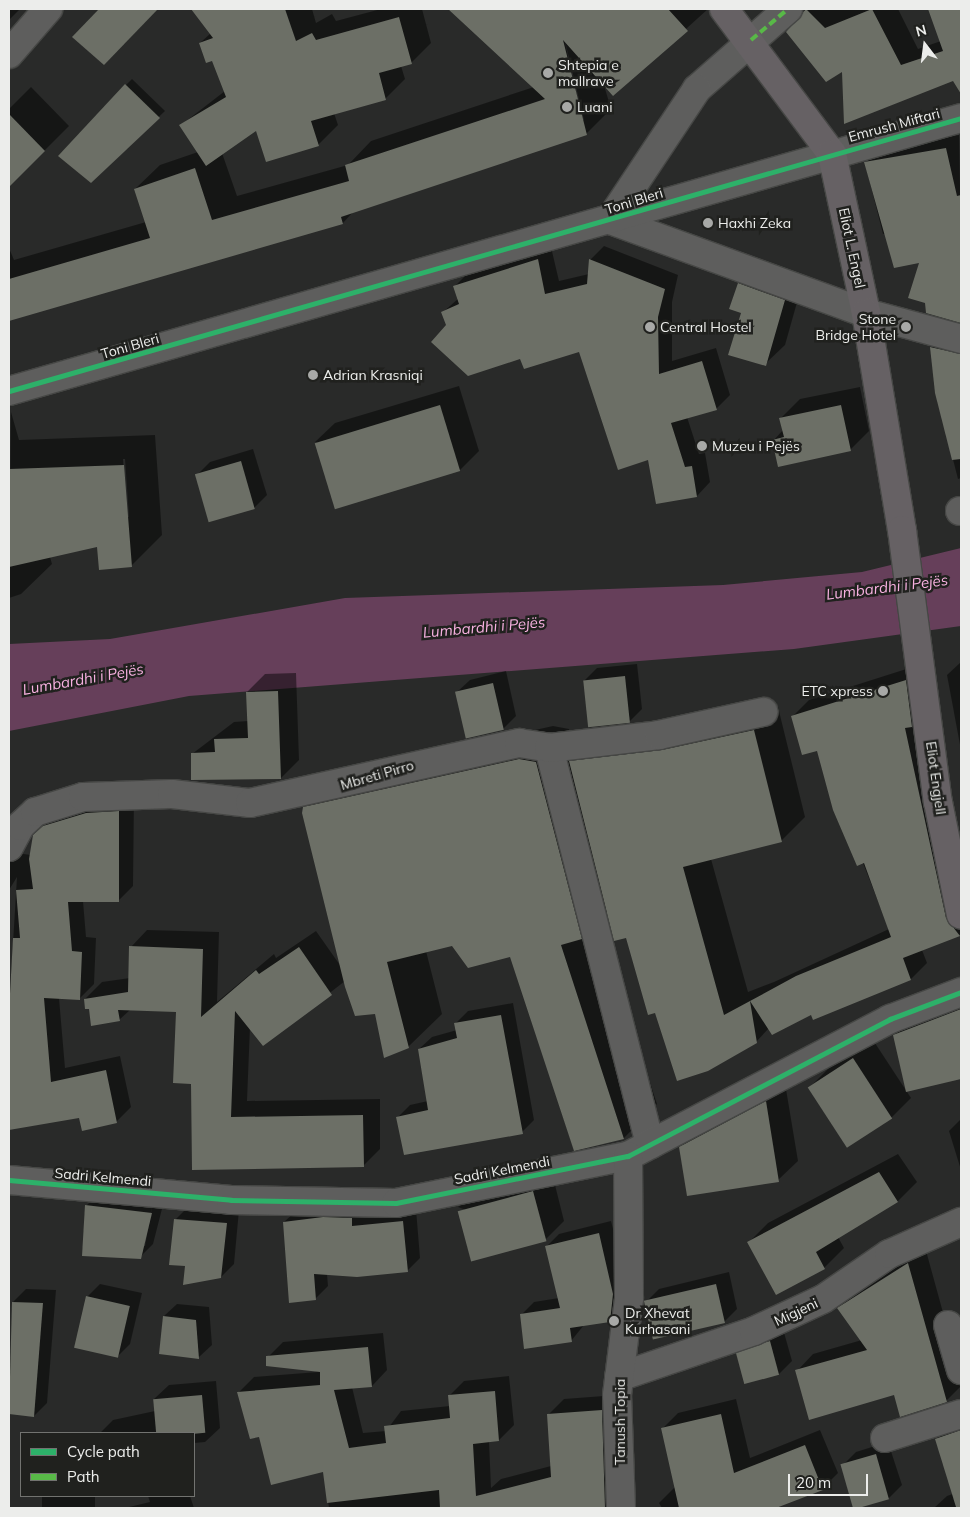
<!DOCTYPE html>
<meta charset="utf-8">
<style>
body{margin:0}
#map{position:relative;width:970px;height:1517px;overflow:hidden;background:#292a29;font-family:Mulish,sans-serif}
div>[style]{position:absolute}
.water>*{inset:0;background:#663f5a}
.shadow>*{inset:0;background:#0007;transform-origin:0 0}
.building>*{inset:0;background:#6c6f66;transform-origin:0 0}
.roads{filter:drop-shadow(1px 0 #464745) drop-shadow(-1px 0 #464745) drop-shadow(0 1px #464745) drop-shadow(0 -1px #464745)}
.minor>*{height:28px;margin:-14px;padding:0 14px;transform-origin:14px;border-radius:14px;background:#5e5e5d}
.major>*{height:28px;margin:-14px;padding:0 14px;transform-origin:14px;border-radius:14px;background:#666164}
.quiet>*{height:4px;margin-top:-2px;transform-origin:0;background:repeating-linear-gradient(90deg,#58b947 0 8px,transparent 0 12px)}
.cycleway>*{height:5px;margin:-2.5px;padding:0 2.5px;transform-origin:2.5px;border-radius:2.5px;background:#2db169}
.dots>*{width:14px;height:14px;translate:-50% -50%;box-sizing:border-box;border:2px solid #20211e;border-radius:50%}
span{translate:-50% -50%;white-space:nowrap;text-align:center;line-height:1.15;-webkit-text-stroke:5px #20211e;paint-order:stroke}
.poi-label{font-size:14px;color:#ecedeb}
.left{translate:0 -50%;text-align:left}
.right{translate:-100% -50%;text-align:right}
.street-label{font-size:14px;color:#ecedeb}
.water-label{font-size:15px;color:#f8b1e1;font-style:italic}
.frame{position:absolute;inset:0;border:10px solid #ecedeb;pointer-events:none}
.legend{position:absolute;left:20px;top:1432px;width:175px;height:65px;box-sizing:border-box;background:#20211e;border:1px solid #727370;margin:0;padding:6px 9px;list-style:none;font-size:15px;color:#ecedeb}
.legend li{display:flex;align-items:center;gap:10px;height:25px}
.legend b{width:25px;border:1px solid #727370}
.north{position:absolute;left:900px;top:20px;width:50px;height:50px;-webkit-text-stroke:4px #20211e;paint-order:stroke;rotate:345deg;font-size:14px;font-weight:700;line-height:20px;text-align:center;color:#ecedeb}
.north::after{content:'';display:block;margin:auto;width:18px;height:22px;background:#ecedeb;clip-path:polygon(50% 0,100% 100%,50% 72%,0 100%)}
.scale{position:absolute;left:788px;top:1474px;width:80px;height:22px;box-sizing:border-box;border:2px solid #ecedeb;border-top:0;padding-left:6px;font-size:15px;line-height:18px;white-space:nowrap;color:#ecedeb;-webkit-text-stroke:4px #20211e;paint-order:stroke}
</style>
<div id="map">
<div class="water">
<div style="clip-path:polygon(961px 548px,961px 626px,794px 649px,189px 696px,9px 731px,9px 644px,110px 639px,345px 598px,723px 585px,862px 572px)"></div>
</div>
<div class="shadow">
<div style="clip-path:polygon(9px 9px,20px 9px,9px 20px)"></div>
<div style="clip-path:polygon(100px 9px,157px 9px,124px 44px,74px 37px)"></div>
<div style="clip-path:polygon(evenodd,192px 9px,312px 9px,316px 23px,332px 14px,336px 21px,381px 9px,422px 9px,431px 43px,411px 63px,401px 66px,405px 79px,385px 99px,334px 113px,338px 125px,318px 145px,257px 129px,222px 153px,237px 196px,348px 165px,371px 141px,534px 87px,450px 9px,708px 9px,613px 95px,604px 85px,611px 109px,586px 134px,353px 212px,343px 223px,9px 320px,9px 248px,14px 260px,146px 222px,135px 189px,160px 165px,198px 152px,181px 125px,225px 91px,213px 59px,200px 43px,211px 33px,192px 9px,563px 33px,584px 120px,582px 120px,563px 33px)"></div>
<div style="clip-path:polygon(803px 9px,898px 9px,918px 49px,941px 41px,930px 9px,961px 9px,961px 77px,845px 122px,844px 70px)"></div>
<div style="clip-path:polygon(132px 79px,165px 111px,91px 181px,126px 85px)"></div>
<div style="clip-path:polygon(31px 87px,69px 126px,9px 186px,9px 109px)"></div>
<div style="clip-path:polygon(959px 135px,961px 238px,893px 256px,888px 233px,883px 234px,865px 163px,878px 150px)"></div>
<div style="clip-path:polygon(604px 246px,678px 275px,672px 302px,672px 361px,716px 348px,730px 395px,716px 409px,687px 417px,699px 454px,705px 453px,710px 482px,697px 496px,649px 459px,580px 350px,521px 357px,448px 325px,442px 313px,459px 298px,455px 286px,469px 272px,551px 247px,559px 281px,589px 274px,590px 260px)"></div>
<div style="clip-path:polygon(933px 250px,961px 259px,961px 322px,927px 312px)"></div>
<div style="clip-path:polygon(758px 264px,803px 281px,785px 345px,765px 364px,742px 312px,739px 284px)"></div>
<div style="clip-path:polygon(943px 335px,961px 339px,961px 478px,958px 479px,936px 393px,931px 347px)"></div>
<div style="clip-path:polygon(459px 386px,479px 451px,460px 470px,315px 442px,335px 423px)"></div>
<div style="clip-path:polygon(860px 387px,869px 431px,850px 450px,773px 441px,783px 430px,781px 418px,800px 399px)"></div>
<div style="clip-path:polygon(evenodd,11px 412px,19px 440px,155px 435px,162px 535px,131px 566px,98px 545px,50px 557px,52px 564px,21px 594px,9px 598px,11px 412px,123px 459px,125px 459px,129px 517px,127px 517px,123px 459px)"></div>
<div style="clip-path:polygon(253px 449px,267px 495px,254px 508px,197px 475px,210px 462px)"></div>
<div style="clip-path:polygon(961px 662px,961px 750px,947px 675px)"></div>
<div style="clip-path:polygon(637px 664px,642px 709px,630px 721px,584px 681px,597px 668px)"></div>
<div style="clip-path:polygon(922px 664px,961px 900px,961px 934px,922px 950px,927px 963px,911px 979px,813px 1018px,811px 1013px,769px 1028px,756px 1042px,656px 1012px,627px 937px,608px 911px,597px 922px,657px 1104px,624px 1138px,574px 1150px,511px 956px,453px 945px,426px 951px,442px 1014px,408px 1047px,345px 981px,264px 1044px,250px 1027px,247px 1101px,380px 1099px,380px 1149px,363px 1166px,194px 1169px,192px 1082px,178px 1011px,130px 1010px,119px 1020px,90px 1008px,85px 999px,102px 982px,130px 978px,131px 947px,147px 930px,219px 932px,217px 1002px,274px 954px,276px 958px,316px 931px,342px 968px,305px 808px,338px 774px,553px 726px,569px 729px,576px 756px,778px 707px,805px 817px,781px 841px,711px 859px,748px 992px,774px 982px,889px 929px,818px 749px,793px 716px,809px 700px)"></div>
<div style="clip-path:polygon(506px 671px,516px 716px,503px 729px,457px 692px,470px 680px)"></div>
<div style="clip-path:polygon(296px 673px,299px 760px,281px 778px,192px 754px,234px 722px,248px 721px,247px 692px,265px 674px)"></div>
<div style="clip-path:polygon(134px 797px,133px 886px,118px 901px,83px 901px,86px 937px,96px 938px,94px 984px,79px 999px,59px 998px,65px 1068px,120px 1056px,131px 1107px,116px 1122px,80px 1116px,9px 1129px,9px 1009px,17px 877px,9px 890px,9px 852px,31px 855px,34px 836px,59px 811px)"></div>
<div style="clip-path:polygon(961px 998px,961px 1077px,907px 1090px,894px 1036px,913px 1016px)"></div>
<div style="clip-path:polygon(513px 1003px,534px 1120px,522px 1132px,398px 1117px,410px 1105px,428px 1101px,419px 1049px,432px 1037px,457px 1030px,455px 1024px,468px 1011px)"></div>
<div style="clip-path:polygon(873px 1040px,911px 1098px,892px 1117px,847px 1146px,809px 1088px,828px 1069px)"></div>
<div style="clip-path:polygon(785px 1083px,798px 1161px,778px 1180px,681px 1147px,700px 1128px)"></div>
<div style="clip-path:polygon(961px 1119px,961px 1170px,949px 1131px)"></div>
<div style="clip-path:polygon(898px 1154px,917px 1182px,898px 1201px,838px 1237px,844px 1248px,824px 1268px,776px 1293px,749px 1242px,768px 1223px)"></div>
<div style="clip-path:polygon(552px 1173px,564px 1221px,545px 1240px,458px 1207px,477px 1188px)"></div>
<div style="clip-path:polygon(evenodd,99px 1193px,164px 1201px,153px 1244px,140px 1257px,86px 1206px,99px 1193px,152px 1207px,145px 1246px,143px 1246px,152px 1207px)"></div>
<div style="clip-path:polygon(188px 1207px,239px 1210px,234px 1264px,221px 1277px,187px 1265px,175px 1220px)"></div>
<div style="clip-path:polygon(416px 1209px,420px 1258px,407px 1271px,327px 1274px,328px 1286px,315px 1299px,284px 1222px,297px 1210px)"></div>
<div style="clip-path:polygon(611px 1221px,626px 1280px,623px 1308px,610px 1321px,584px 1325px,571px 1341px,521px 1315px,534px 1302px,559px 1298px,546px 1247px,559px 1234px)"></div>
<div style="clip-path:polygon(925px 1247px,961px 1378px,961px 1386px,946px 1401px,797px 1371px,813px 1354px,862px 1340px,839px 1308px,856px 1291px)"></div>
<div style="clip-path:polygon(729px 1272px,737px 1309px,724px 1322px,646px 1302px,659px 1289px)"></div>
<div style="clip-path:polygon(100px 1284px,142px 1293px,130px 1344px,117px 1357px,87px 1297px)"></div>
<div style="clip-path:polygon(26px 1289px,56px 1290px,47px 1403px,34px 1416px,9px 1413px,13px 1302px)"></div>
<div style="clip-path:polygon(177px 1304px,209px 1307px,212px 1345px,199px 1357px,164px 1316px)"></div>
<div style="clip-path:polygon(783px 1329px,792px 1361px,779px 1374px,746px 1383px,738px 1354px,751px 1341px)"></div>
<div style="clip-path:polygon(383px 1333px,387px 1370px,372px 1386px,352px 1387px,363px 1433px,386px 1431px,401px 1411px,450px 1406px,449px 1396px,464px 1381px,509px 1376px,514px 1425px,499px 1440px,489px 1441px,491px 1488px,501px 1479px,551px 1466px,548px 1415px,564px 1399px,617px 1395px,620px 1508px,489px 1508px,486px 1495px,476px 1504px,440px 1508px,329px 1508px,324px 1471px,260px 1435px,239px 1392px,254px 1377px,318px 1372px,268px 1357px,283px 1342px)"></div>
<div style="clip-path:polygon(216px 1381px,220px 1428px,205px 1442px,194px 1443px,194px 1433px,100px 1433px,113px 1420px,155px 1411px,154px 1399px,169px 1385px)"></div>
<div style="clip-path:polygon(736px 1399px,750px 1458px,820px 1430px,838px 1473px,822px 1489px,773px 1508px,662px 1508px,659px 1503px,675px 1487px,663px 1428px,678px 1413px)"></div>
<div style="clip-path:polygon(961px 1422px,961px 1477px,949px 1481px,936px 1439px)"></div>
<div style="clip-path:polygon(888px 1442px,902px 1485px,889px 1498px,856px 1508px,843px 1465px,856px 1452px)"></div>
<div style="clip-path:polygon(961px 1491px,961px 1508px,934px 1508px,947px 1496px)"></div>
<div style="left:42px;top:1496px;width:53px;height:12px"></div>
<div style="clip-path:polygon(148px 1496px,190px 1496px,194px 1508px,125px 1508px,150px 1502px)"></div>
<div style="clip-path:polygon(14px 1507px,29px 1508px,12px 1508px)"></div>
</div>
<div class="building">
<div style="clip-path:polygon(99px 9px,158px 9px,104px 65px,72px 37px)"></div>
<div style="clip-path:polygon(191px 9px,285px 9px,296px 41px,312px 33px,316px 40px,399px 17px,412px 64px,379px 73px,386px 100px,311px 121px,319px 146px,266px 162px,256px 131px,206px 166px,179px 125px,226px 97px,212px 61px,206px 63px,199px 43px,213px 38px)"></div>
<div style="clip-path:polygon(448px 9px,668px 9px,688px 31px,613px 96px,563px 40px,587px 135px,341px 217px,343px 224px,9px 321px,9px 279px,150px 238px,134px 189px,195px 168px,212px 220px,349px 181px,345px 165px,545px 99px)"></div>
<div style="clip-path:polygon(806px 9px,825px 28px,872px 9px,901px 65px,943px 51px,928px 9px,961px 9px,961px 94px,953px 81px,844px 124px,842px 72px,826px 82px,786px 32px)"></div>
<div style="clip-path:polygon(125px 84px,160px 118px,91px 183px,58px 156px)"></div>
<div style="clip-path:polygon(9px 114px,45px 151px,9px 187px)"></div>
<div style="clip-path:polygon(946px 148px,957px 196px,961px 195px,961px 323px,926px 313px,925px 303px,908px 298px,919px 263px,894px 268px,864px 162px)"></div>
<div style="clip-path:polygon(538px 259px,545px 294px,587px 284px,589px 259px,665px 289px,658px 317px,659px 374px,702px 361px,717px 410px,671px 423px,685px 467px,692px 466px,697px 497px,656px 504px,648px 460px,618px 470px,579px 352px,524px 369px,520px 359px,468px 376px,431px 342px,446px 325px,441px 312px,459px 304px,453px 286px)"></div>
<div style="clip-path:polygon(738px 283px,785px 300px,766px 366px,728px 355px,741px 313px,729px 309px)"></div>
<div style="clip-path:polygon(930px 347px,961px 354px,961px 459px,952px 460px,935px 393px)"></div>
<div style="left:440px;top:405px;width:69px;height:131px;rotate:73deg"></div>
<div style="clip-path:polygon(841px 405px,851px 451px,778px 467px,772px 440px,784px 437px,779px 418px)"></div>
<div style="left:241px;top:461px;width:50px;height:48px;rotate:74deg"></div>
<div style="clip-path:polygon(124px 465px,132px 567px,99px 570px,97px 547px,9px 567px,9px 469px)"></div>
<div style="left:625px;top:676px;width:47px;height:42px;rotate:84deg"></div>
<div style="clip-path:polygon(906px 680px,912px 727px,905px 728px,946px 918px,960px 936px,903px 958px,911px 980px,813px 1020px,811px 1015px,772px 1035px,750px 1001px,796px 976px,891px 937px,864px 863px,857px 866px,833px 810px,817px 751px,802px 755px,791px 716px)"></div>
<div style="left:493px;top:683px;width:48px;height:39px;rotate:77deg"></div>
<div style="clip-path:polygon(278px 691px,281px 779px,191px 780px,191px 753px,215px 752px,214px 739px,248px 738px,246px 692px)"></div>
<div style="clip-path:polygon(754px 730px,782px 842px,683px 867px,724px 1015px,750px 1001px,757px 1043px,708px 1071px,677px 1081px,655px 1013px,648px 1015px,626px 938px,614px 941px,569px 761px,662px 750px)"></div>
<div style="clip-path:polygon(519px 759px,536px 762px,582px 939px,561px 945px,624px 1139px,574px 1151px,510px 957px,468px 968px,452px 946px,387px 962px,409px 1048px,384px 1058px,375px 1014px,355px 1016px,345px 987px,302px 813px,303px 807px)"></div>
<div style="clip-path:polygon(119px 811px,119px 902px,68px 902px,72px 951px,82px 952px,80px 1000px,44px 998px,51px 1082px,106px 1070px,117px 1123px,82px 1131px,79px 1118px,9px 1130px,9px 1012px,13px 938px,20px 938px,16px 890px,33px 889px,29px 859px,33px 835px,43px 826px,86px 813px)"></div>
<div style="clip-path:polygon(129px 946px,203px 949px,201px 1017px,256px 970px,259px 974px,299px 947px,332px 995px,263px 1046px,235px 1011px,231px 1117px,363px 1115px,364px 1167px,192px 1170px,191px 1084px,173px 1083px,176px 1012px,118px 1010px,120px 1021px,91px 1026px,89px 1009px,85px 1009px,84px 999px,128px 992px)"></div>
<div style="clip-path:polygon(961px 1009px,961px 1079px,906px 1092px,893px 1035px)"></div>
<div style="clip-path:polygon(501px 1015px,523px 1134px,404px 1155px,396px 1117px,428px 1110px,418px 1049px,457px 1038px,454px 1023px)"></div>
<div style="left:853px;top:1058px;width:72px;height:54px;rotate:57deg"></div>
<div style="clip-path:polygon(766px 1101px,779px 1182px,687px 1196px,679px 1147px)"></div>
<div style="clip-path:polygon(879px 1172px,898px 1202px,816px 1252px,825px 1269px,776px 1295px,747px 1242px)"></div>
<div style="left:533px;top:1191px;width:52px;height:78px;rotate:75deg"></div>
<div style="clip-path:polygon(85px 1205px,152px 1213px,141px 1259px,82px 1256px)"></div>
<div style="clip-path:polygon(323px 1217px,352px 1218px,352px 1226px,403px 1221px,408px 1272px,357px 1277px,314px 1274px,316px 1300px,289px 1303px,283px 1222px)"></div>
<div style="clip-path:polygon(174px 1219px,227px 1223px,221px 1278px,183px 1285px,185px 1266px,169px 1265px)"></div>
<div style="clip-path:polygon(599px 1233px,613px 1294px,610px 1322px,570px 1328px,572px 1342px,524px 1349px,520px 1314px,560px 1308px,545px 1246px)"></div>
<div style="clip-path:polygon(908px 1263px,947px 1402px,900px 1417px,894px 1395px,809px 1420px,795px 1370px,867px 1350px,837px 1308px)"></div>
<div style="left:716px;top:1284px;width:40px;height:74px;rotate:77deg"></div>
<div style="left:86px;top:1296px;width:45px;height:53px;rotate:13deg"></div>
<div style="clip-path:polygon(12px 1302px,43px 1303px,34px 1417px,9px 1414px)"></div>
<div style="clip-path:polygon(163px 1316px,196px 1320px,199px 1359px,159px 1354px)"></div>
<div style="left:770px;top:1341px;width:35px;height:36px;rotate:75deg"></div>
<div style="clip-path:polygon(368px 1347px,372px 1387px,334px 1390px,349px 1448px,386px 1443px,384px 1426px,450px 1418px,448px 1395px,495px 1391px,499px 1441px,473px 1444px,476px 1496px,551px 1477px,547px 1414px,602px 1410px,605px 1508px,440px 1508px,439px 1490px,327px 1503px,323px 1472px,271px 1485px,259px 1437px,250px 1439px,237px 1392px,320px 1385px,320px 1372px,266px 1366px,266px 1356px)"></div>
<div style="left:202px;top:1395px;width:38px;height:49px;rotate:85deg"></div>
<div style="clip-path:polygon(721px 1414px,734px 1473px,805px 1445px,823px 1490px,776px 1508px,679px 1508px,661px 1428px)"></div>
<div style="clip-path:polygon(961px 1430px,961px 1507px,956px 1507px,935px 1439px)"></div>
<div style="left:876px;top:1454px;width:47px;height:37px;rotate:74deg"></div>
</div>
<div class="roads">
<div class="minor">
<div style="left:788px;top:9px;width:121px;rotate:138.7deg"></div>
<div style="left:697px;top:89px;width:157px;rotate:123.6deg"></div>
<div style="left:610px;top:220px;width:272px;rotate:20deg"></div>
<div style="left:866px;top:313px;width:98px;rotate:15.3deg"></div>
<div style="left:9px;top:54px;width:60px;rotate:-49.1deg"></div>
<div style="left:9px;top:391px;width:990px;rotate:-16deg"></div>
<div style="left:960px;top:511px;width:1px"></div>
<div style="left:549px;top:748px;width:409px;rotate:75.7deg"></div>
<div style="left:9px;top:847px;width:24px;rotate:-62deg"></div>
<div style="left:20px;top:826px;width:21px;rotate:-43deg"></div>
<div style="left:35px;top:812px;width:50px;rotate:-17.4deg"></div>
<div style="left:83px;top:797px;width:89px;rotate:-1.9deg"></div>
<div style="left:172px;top:794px;width:79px;rotate:6.6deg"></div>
<div style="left:250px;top:803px;width:276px;rotate:-12.6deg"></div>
<div style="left:519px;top:743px;width:30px;rotate:9deg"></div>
<div style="left:549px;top:748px;width:111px;rotate:-6.7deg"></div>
<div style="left:659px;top:735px;width:107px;rotate:-12.5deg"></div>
<div style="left:9px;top:1180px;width:223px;rotate:5.1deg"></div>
<div style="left:231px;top:1200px;width:165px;rotate:1deg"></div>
<div style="left:396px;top:1203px;width:237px;rotate:-11.5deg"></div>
<div style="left:628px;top:1156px;width:296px;rotate:-27.6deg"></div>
<div style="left:890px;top:1019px;width:76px;rotate:-20.8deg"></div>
<div style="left:948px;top:1325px;width:47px;rotate:73.9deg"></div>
<div style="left:619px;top:1377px;width:143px;rotate:-18.8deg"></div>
<div style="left:754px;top:1331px;width:76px;rotate:-24.9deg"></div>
<div style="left:823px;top:1299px;width:80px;rotate:-34.3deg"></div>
<div style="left:889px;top:1254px;width:79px;rotate:-24deg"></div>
<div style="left:885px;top:1438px;width:80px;rotate:-17.5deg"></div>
<div style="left:621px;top:1508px;width:113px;rotate:-92deg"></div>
<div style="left:617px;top:1395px;width:98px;rotate:-82.9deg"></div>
<div style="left:629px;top:1298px;width:142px;rotate:-90.4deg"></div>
</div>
<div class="major">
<div style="left:724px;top:9px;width:181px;rotate:53.3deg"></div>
<div style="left:832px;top:154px;width:163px;rotate:77.9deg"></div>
<div style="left:866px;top:313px;width:220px;rotate:80.6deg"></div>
<div style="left:902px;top:530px;width:274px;rotate:82.5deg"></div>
<div style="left:938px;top:802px;width:115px;rotate:78.5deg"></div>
</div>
</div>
<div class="quiet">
<div style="left:751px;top:40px;width:48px;rotate:-40deg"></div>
</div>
<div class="cycleway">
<div style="left:9px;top:391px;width:990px;rotate:-16deg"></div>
<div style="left:9px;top:1180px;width:223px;rotate:5.1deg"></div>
<div style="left:231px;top:1200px;width:165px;rotate:1deg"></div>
<div style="left:396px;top:1203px;width:237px;rotate:-11.5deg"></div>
<div style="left:628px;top:1156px;width:296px;rotate:-27.6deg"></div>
<div style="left:890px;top:1019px;width:76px;rotate:-20.8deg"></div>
</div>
<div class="dots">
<div style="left:548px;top:73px;background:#a8a9a7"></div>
<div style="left:567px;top:107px;background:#a8a9a7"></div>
<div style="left:708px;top:223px;background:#a8a9a7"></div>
<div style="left:650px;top:327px;background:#a8a9a7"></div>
<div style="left:906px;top:327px;background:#a8a9a7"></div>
<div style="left:313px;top:375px;background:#a8a9a7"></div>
<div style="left:702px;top:446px;background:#a8a9a7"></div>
<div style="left:883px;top:691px;background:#a8a9a7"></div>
<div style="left:614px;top:1321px;background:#a8a9a7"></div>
</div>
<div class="poi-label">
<span class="left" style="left:558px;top:73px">Shtepia e<br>mallrave</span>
<span class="left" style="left:577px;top:107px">Luani</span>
<span class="left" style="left:718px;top:223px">Haxhi Zeka</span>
<span class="right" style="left:896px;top:327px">Stone<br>Bridge Hotel</span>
<span class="left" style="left:660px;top:327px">Central Hostel</span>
<span class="left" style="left:323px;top:375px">Adrian Krasniqi</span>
<span class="left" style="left:712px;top:446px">Muzeu i Pejës</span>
<span class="right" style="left:873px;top:691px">ETC xpress</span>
<span class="left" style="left:625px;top:1321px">Dr Xhevat<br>Kurhasani</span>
</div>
<div class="street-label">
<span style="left:894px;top:125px;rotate:-15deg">Emrush Miftari</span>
<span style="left:634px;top:201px;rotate:-17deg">Toni Bleri</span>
<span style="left:852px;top:248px;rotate:78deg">Eliot L. Engel</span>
<span style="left:130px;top:346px;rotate:-16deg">Toni Bleri</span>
<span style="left:377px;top:775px;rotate:-16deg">Mbreti Pirro</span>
<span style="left:936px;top:778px;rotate:82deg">Eliot Engjell</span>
<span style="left:502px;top:1170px;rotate:-11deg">Sadri Kelmendi</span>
<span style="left:103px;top:1177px;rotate:5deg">Sadri Kelmendi</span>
<span style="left:796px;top:1312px;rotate:-25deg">Migjeni</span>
<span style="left:620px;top:1422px;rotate:-90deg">Tanush Topia</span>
</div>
<div class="water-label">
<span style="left:887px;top:587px;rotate:-7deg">Lumbardhi i Pejës</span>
<span style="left:484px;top:627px;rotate:-5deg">Lumbardhi i Pejës</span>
<span style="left:83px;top:679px;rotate:-10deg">Lumbardhi i Pejës</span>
</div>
<div class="frame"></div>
<ul class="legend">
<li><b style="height:6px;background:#2db169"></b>Cycle path</li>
<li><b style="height:6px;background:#58b947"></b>Path</li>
</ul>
<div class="north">N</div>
<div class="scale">20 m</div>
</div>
